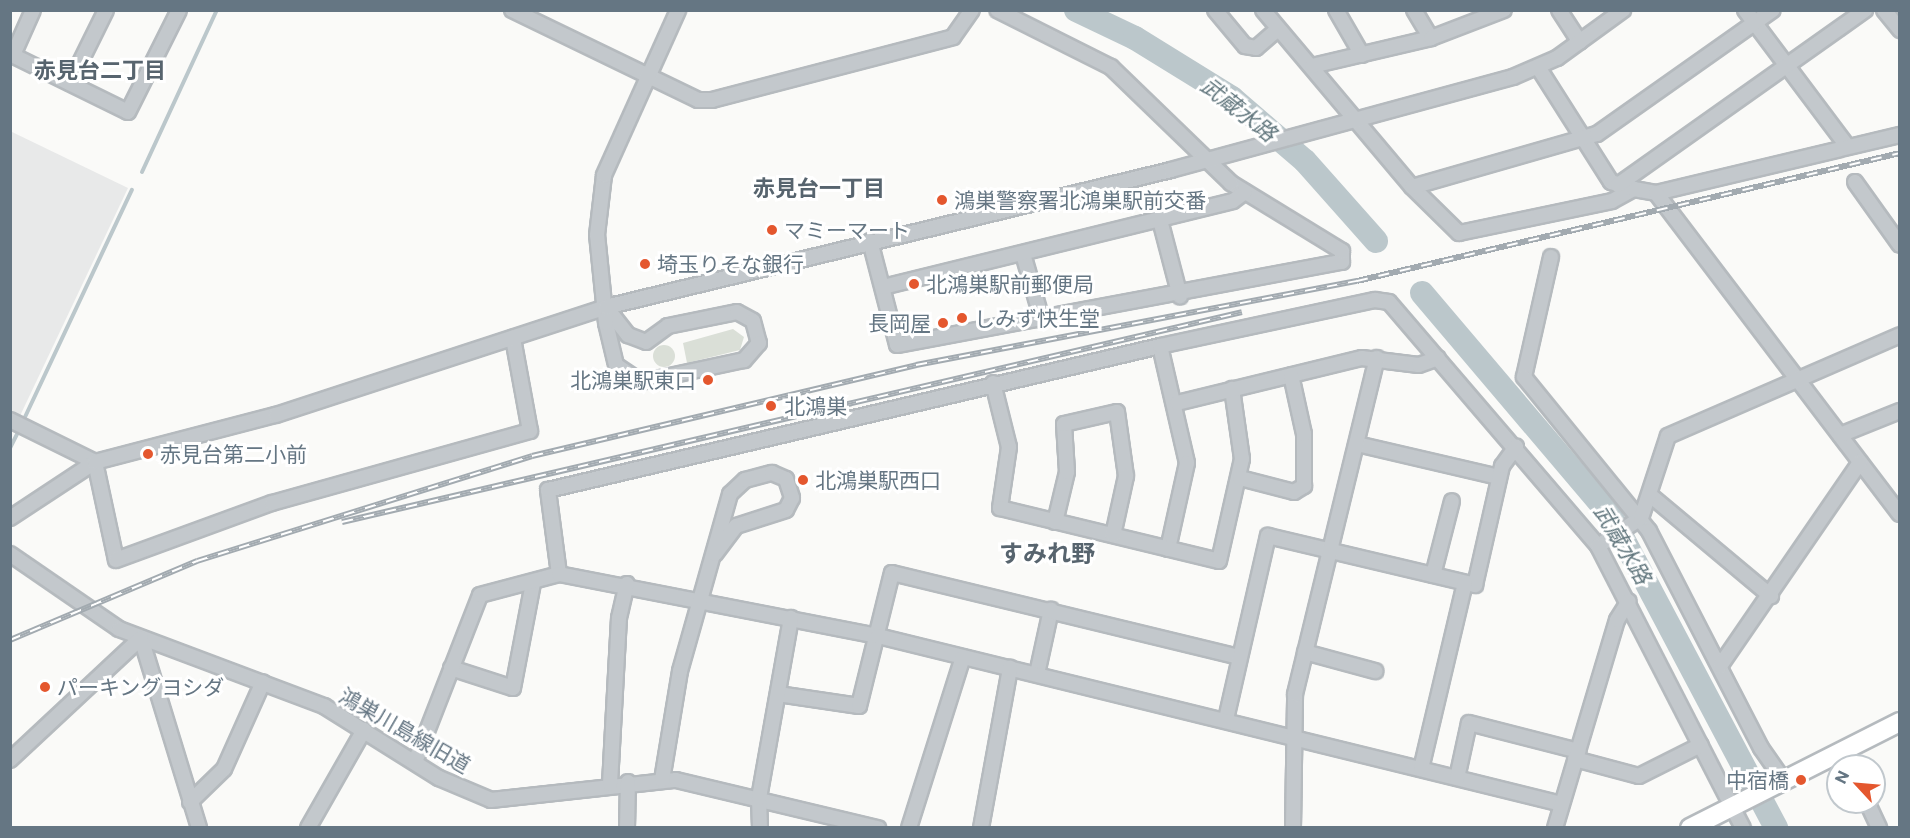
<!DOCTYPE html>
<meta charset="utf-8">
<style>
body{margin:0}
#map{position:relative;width:1910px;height:838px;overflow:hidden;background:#fafaf8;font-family:Commissioner,"Noto Sans JP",sans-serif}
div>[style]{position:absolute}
.built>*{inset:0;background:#e8e9e9}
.green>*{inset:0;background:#dadfd7}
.round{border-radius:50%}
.stream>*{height:4px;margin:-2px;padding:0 2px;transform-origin:2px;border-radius:2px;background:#bbc7cb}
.river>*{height:24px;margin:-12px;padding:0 12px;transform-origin:12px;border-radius:12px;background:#bbc7cb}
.roads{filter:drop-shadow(2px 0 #b5babe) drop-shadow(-2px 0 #b5babe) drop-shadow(0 2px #b5babe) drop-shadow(0 -2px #b5babe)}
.minor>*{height:14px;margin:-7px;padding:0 7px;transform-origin:7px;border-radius:7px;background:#c3c8cc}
.major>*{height:18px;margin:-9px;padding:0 9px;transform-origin:9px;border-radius:9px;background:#fff}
.rail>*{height:6px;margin-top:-3px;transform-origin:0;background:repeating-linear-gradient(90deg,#fff 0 11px,#a2aab0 0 22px);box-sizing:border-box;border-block:2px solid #a2aab0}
.dots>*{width:16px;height:16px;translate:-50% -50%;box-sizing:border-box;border:3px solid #fff;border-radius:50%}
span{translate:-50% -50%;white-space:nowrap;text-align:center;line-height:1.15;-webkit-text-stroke:6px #fff;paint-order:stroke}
.poi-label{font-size:21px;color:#657683}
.left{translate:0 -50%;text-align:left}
.right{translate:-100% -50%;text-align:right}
.street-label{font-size:21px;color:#657683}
.neighbourhood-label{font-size:22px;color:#57646e;font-weight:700}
.water-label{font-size:22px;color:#60757c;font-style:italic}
.quarter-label{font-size:24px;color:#57646e;font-weight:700}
.frame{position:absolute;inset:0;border:12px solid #657683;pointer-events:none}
.north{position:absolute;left:1826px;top:754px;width:60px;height:60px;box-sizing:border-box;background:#fff;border:2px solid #c1c8cd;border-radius:50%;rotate:296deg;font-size:16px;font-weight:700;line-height:24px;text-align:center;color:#657683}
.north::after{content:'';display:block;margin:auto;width:21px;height:27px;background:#e4572e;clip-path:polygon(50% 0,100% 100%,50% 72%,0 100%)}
</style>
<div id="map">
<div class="built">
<div style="clip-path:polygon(10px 131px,128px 188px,19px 418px,10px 414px)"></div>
</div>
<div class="green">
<div style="clip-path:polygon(733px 329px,744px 337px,740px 350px,687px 363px,683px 343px)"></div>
<div class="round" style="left:653px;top:345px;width:22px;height:22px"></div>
</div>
<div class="stream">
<div style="left:142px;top:172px;width:179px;rotate:-65.2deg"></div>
<div style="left:25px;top:417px;width:251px;rotate:-64.8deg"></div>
<div style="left:10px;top:448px;width:18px;rotate:-63deg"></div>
</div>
<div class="river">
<div style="left:1076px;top:10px;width:65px;rotate:25.4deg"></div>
<div style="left:1135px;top:38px;width:114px;rotate:31.7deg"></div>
<div style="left:1232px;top:98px;width:96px;rotate:40.8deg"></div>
<div style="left:1305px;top:161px;width:107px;rotate:48.4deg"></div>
<div style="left:1422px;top:293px;width:292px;rotate:49.7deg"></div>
<div style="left:1611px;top:516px;width:353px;rotate:62.1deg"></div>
</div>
<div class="roads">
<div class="minor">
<div style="left:512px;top:10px;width:207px;rotate:25.8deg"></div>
<div style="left:698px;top:100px;width:14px"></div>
<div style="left:712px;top:100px;width:249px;rotate:-14.6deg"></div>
<div style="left:953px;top:37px;width:33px;rotate:-55deg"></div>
<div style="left:1215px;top:10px;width:47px;rotate:50.2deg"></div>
<div style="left:1245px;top:46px;width:11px;rotate:10deg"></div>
<div style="left:1256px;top:48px;width:29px;rotate:-41deg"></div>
<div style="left:1263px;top:10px;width:231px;rotate:49.9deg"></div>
<div style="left:1412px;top:187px;width:66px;rotate:44.4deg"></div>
<div style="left:1459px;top:233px;width:156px;rotate:-11.8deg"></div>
<div style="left:1612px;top:201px;width:25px;rotate:-29deg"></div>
<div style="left:1336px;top:10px;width:52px;rotate:60deg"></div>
<div style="left:1414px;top:10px;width:33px;rotate:59deg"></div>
<div style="left:1559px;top:10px;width:38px;rotate:57deg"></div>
<div style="left:1745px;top:10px;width:170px;rotate:53.1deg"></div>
<div style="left:1884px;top:10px;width:26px;rotate:51deg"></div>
<div style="left:10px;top:54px;width:131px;rotate:26.2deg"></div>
<div style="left:128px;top:112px;width:114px;rotate:-63.4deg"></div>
<div style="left:13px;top:55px;width:49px;rotate:-66deg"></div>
<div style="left:1312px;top:66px;width:122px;rotate:-13.2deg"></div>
<div style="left:1431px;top:38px;width:78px;rotate:-21deg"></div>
<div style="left:1538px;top:67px;width:136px;rotate:57.6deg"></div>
<div style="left:1611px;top:182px;width:24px;rotate:17deg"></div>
<div style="left:1634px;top:189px;width:22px;rotate:10deg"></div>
<div style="left:1656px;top:193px;width:251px;rotate:-13.4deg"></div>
<div style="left:70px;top:83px;width:81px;rotate:-63.7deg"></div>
<div style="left:1855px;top:182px;width:77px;rotate:54.5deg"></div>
<div style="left:1618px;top:185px;width:303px;rotate:-35.3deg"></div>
<div style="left:1412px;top:187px;width:192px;rotate:-16deg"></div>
<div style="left:1597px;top:134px;width:215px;rotate:-35.2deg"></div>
<div style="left:1656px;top:193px;width:403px;rotate:52.8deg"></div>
<div style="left:1160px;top:220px;width:79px;rotate:75.3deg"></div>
<div style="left:870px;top:241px;width:107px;rotate:75.4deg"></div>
<div style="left:897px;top:345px;width:453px;rotate:-10.6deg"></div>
<div style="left:1342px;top:262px;width:11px;rotate:-90deg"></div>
<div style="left:1342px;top:251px;width:130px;rotate:-148.5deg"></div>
<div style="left:1231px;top:183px;width:167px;rotate:-136deg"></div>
<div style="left:1111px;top:67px;width:127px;rotate:-153.4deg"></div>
<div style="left:1023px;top:254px;width:69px;rotate:73.9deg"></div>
<div style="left:1551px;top:257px;width:123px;rotate:102.7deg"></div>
<div style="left:1524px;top:377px;width:198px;rotate:50.9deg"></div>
<div style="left:1649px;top:531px;width:244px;rotate:62.7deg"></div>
<div style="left:1761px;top:748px;width:40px;rotate:55.1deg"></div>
<div style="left:883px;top:287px;width:360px;rotate:-13.8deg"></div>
<div style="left:1233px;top:201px;width:15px;rotate:-37deg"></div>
<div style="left:606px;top:307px;width:36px;rotate:52deg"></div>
<div style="left:628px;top:335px;width:19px;rotate:21deg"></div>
<div style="left:646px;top:342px;width:27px;rotate:-36deg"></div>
<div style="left:668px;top:326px;width:70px;rotate:-11.5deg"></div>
<div style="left:737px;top:312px;width:18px;rotate:29deg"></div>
<div style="left:753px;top:321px;width:23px;rotate:75deg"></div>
<div style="left:759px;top:343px;width:23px;rotate:131deg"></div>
<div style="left:744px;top:360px;width:105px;rotate:167.9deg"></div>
<div style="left:641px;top:382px;width:30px;rotate:-146deg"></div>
<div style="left:616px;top:365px;width:43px;rotate:-103.4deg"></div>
<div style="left:606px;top:323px;width:88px;rotate:-95.8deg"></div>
<div style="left:597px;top:235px;width:60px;rotate:-83.3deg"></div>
<div style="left:604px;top:175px;width:181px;rotate:-65.8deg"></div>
<div style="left:1160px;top:346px;width:120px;rotate:77deg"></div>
<div style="left:1187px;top:463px;width:88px;rotate:102.5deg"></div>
<div style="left:993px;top:383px;width:66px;rotate:76deg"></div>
<div style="left:1009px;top:447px;width:62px;rotate:98.4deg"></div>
<div style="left:1000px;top:508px;width:225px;rotate:13.6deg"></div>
<div style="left:1219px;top:561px;width:105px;rotate:-77.3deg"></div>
<div style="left:1242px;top:459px;width:71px;rotate:-98.1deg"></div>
<div style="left:1177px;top:403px;width:190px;rotate:-13.7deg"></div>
<div style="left:1362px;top:358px;width:57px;rotate:7deg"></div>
<div style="left:1419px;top:365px;width:20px;rotate:-20deg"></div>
<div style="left:10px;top:420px;width:95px;rotate:26.3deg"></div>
<div style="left:95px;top:462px;width:100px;rotate:77.9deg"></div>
<div style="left:116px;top:560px;width:166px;rotate:-20.1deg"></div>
<div style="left:272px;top:503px;width:268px;rotate:-15.6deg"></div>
<div style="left:530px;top:431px;width:95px;rotate:-100.4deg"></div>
<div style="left:1840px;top:435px;width:65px;rotate:-21.8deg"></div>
<div style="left:1357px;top:444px;width:146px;rotate:13.1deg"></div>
<div style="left:1240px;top:478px;width:56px;rotate:14.5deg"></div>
<div style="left:1294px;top:492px;width:12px;rotate:-31deg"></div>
<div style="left:1304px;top:486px;width:52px;rotate:-90deg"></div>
<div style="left:1304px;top:434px;width:60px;rotate:-102.4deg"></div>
<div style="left:1650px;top:495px;width:158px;rotate:39.9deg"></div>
<div style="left:10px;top:518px;width:102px;rotate:-33.4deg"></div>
<div style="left:95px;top:462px;width:187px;rotate:-14.6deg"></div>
<div style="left:276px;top:415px;width:347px;rotate:-18.1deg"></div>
<div style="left:606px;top:307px;width:581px;rotate:-13.63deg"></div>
<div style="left:1171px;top:170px;width:354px;rotate:-15.2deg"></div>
<div style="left:1513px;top:77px;width:48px;rotate:-23.4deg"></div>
<div style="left:1557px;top:58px;width:82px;rotate:-36deg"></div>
<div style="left:1055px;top:522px;width:51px;rotate:-76.5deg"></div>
<div style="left:1067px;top:472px;width:48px;rotate:-93.6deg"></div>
<div style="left:1064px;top:424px;width:54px;rotate:-12.8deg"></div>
<div style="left:1117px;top:412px;width:65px;rotate:82deg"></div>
<div style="left:1126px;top:476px;width:60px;rotate:102.4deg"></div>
<div style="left:1598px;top:546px;width:51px;rotate:-33.1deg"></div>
<div style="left:1641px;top:518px;width:86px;rotate:-71.8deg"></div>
<div style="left:1668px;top:436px;width:253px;rotate:-23.5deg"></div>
<div style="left:10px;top:554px;width:132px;rotate:34.5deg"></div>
<div style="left:119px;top:629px;width:219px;rotate:20.6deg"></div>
<div style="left:324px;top:706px;width:136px;rotate:32.1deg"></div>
<div style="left:439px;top:778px;width:56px;rotate:22.9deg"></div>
<div style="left:491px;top:800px;width:186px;rotate:-6.2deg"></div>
<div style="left:676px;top:780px;width:208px;rotate:13.4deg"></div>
<div style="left:559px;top:574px;width:85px;rotate:-97.5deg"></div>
<div style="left:548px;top:490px;width:629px;rotate:-13.24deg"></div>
<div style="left:1160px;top:346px;width:220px;rotate:-12.1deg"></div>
<div style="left:1375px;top:300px;width:14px;rotate:8deg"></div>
<div style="left:1389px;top:302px;width:321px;rotate:49.4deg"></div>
<div style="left:1598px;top:546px;width:317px;rotate:62.8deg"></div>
<div style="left:1433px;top:575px;width:76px;rotate:-75.6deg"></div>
<div style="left:141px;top:638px;width:199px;rotate:73deg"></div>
<div style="left:1305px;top:652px;width:73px;rotate:15.2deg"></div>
<div style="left:1720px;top:666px;width:247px;rotate:-55.5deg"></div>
<div style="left:451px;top:668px;width:65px;rotate:17.9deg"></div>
<div style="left:513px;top:688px;width:107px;rotate:-79.2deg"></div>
<div style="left:1037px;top:674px;width:66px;rotate:-77.7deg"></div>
<div style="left:778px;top:694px;width:82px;rotate:8.4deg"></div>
<div style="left:859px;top:706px;width:137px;rotate:-76.1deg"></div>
<div style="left:892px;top:573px;width:357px;rotate:13.6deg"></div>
<div style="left:1226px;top:719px;width:188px;rotate:-77.1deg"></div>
<div style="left:1268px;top:536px;width:213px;rotate:13.3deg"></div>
<div style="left:1475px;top:585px;width:122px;rotate:-77.2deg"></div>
<div style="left:1502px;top:466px;width:24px;rotate:-54deg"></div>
<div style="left:1843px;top:750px;width:18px;rotate:63deg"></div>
<div style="left:1575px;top:759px;width:66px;rotate:14.9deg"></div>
<div style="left:1639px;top:776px;width:69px;rotate:-26.6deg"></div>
<div style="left:10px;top:760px;width:179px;rotate:-43deg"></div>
<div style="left:415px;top:762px;width:179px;rotate:-68.7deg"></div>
<div style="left:480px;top:595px;width:82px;rotate:-14.9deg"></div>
<div style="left:559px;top:574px;width:325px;rotate:11deg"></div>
<div style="left:878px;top:636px;width:704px;rotate:13.8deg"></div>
<div style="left:1421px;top:769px;width:191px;rotate:-76.7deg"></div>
<div style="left:1457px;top:778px;width:56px;rotate:-77.7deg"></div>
<div style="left:1469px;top:723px;width:113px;rotate:14.4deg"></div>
<div style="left:662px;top:780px;width:110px;rotate:-80.6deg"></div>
<div style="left:680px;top:671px;width:184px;rotate:-74.2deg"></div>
<div style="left:730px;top:494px;width:21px;rotate:-43deg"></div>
<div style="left:745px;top:480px;width:28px;rotate:-15deg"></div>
<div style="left:772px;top:473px;width:15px;rotate:23deg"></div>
<div style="left:786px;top:479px;width:20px;rotate:72deg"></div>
<div style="left:792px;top:498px;width:13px;rotate:117deg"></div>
<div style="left:786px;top:510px;width:52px;rotate:162.3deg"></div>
<div style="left:736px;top:526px;width:35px;rotate:127deg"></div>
<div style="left:610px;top:784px;width:166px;rotate:-86.9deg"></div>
<div style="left:619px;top:618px;width:35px;rotate:-77deg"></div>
<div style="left:190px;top:802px;width:47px;rotate:-44.1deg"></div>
<div style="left:224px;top:769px;width:95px;rotate:-65.9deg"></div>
<div style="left:1867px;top:802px;width:29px;rotate:65deg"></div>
<div style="left:308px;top:828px;width:113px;rotate:-60.3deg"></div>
<div style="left:627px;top:828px;width:46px;rotate:-88.8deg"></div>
<div style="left:760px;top:828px;width:30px;rotate:-92deg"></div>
<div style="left:759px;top:798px;width:183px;rotate:-79.9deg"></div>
<div style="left:909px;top:828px;width:179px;rotate:-72.5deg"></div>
<div style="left:981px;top:828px;width:163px;rotate:-79.7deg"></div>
<div style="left:1293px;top:828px;width:134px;rotate:-89.1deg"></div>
<div style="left:1295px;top:694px;width:346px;rotate:-76.3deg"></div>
<div style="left:1555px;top:828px;width:217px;rotate:-73.4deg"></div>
<div style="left:1617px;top:620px;width:22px;rotate:-58deg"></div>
</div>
<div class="major">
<div style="left:1690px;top:828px;width:235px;rotate:-26.8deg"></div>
</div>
</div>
<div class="rail">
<div style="left:342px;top:522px;width:924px;rotate:-13.13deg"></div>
<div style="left:10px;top:640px;width:203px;rotate:-22.9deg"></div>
<div style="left:197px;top:561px;width:351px;rotate:-17.4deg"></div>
<div style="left:532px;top:456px;width:395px;rotate:-13.3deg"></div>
<div style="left:916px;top:365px;width:449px;rotate:-10.8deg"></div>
<div style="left:1357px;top:281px;width:558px;rotate:-13.26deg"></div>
</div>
<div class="dots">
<div style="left:942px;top:200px;background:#e4572e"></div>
<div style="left:772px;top:230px;background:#e4572e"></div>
<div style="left:645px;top:264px;background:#e4572e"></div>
<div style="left:914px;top:284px;background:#e4572e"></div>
<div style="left:962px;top:318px;background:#e4572e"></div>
<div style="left:943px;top:323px;background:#e4572e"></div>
<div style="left:708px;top:380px;background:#e4572e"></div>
<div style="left:771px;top:406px;background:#e4572e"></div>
<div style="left:148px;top:454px;background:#e4572e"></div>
<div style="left:803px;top:480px;background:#e4572e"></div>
<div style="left:45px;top:687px;background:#e4572e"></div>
<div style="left:1801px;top:780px;background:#e4572e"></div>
</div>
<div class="poi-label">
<span class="left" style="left:954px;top:200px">鴻巣警察署北鴻巣駅前交番</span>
<span class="left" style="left:784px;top:230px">マミーマート</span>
<span class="left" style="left:657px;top:264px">埼玉りそな銀行</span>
<span class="left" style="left:926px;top:284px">北鴻巣駅前郵便局</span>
<span class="left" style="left:974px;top:318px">しみず快生堂</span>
<span class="right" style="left:931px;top:323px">長岡屋</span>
<span class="right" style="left:696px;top:380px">北鴻巣駅東口</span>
<span class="left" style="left:784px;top:406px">北鴻巣</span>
<span class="left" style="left:160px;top:454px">赤見台第二小前</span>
<span class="left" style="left:815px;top:480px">北鴻巣駅西口</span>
<span class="left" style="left:57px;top:687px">パーキングヨシダ</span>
<span class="right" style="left:1789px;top:780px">中宿橋</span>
</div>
<div class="street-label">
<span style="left:405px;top:730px;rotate:30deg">鴻巣川島線旧道</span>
</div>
<div class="neighbourhood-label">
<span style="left:100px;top:70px">赤見台二丁目</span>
<span style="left:819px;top:188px">赤見台一丁目</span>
</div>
<div class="water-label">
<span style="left:1239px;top:109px;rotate:38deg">武蔵水路</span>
<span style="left:1623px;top:544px;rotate:59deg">武蔵水路</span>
</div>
<div class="quarter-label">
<span style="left:1047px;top:553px">すみれ野</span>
</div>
<div class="frame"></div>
<div class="north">N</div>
</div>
